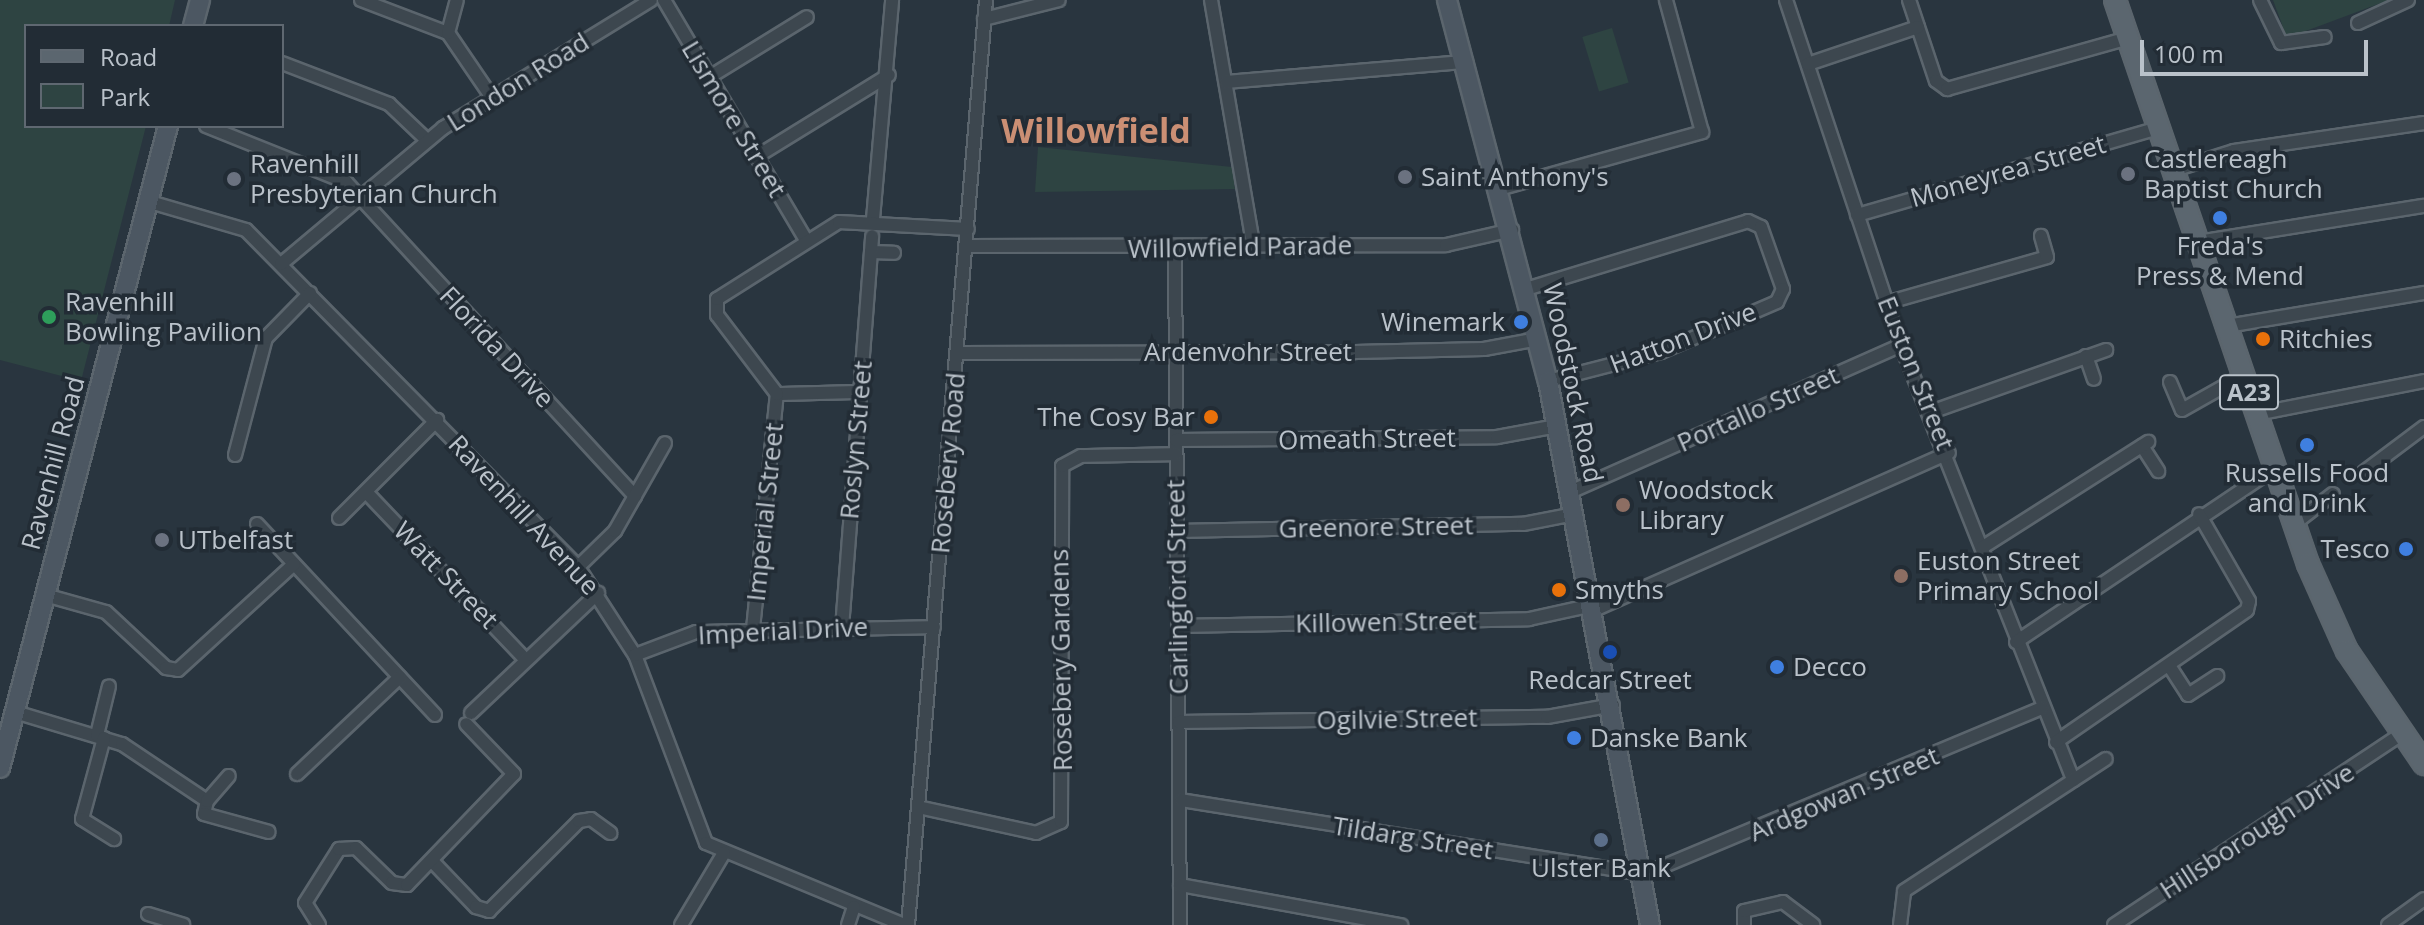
<!DOCTYPE html>
<style>
body{margin:0}
#map{position:relative;width:2424px;height:925px;overflow:hidden;background:#29353f;font-family:"Open Sans",sans-serif}
div>[style]{position:absolute}
.green>*{inset:0;background:#2e4442;transform-origin:0 0}
.roads{filter:drop-shadow(2px 0 #5b656d) drop-shadow(-2px 0 #5b656d) drop-shadow(0 2px #5b656d) drop-shadow(0 -2px #5b656d)}
.street>*{height:12px;margin:-6px;padding:0 6px;transform-origin:6px;border-radius:6px;background:#3d474f}
.secondary>*{height:18px;margin:-9px;padding:0 9px;transform-origin:9px;border-radius:9px;background:#4c5762}
.primary>*{height:20px;margin:-10px;padding:0 10px;transform-origin:10px;border-radius:10px;background:#5b666f}
.dots>*{width:22px;height:22px;translate:-50% -50%;box-sizing:border-box;border:4px solid #222c35;border-radius:50%}
span{translate:-50% -50%;white-space:nowrap;text-align:center;line-height:1.15;-webkit-text-stroke:7px #222c35;paint-order:stroke}
.shield-label span{padding:2px 6px;background:#222c35;border:2px solid;border-radius:6px;-webkit-text-stroke-width:0}
.shield-label{font-size:24px;color:#bac2ca;font-weight:700}
.street-label{font-size:26px;color:#bac2ca}
.poi-label{font-size:26px;color:#bac2ca}
.left{translate:0 -50%;text-align:left}
.right{translate:-100% -50%;text-align:right}
.district-label{font-size:34px;color:#cb8f74;font-weight:700}
.legend{position:absolute;left:24px;top:24px;width:260px;height:104px;box-sizing:border-box;background:#222c35;border:2px solid #5f6871;margin:0;padding:10px 14px;list-style:none;font-size:24px;color:#bac2ca}
.legend li{display:flex;align-items:center;gap:16px;height:40px}
.legend b{width:40px;border:2px solid #5f6871}
.scale{position:absolute;left:2140px;top:40px;width:228px;height:36px;box-sizing:border-box;border:4px solid #bac2ca;border-top:0;padding-left:10px;font-size:24px;line-height:28px;white-space:nowrap;color:#bac2ca;-webkit-text-stroke:6px #222c35;paint-order:stroke}
</style>
<div id="map">
<div class="green">
<div style="clip-path:polygon(0 0,175px 0,169px 26px,26px 26px,26px 126px,146px 126px,81px 381px,0 360px)"></div>
<div style="clip-path:polygon(2273px 0,2389px 0,2287px 38px)"></div>
<div style="left:1612px;top:28px;width:57px;height:31px;rotate:73deg"></div>
<div style="clip-path:polygon(1038px 147px,1232px 167px,1235px 189px,1035px 192px)"></div>
</div>
<div class="roads">
<div class="street">
<div style="left:361px;top:0;width:93px;rotate:20.8deg"></div>
<div style="left:448px;top:33px;width:76px;rotate:55.7deg"></div>
<div style="left:664px;top:0;width:277px;rotate:59.4deg"></div>
<div style="left:1211px;top:0;width:252px;rotate:80.2deg"></div>
<div style="left:1786px;top:0;width:364px;rotate:71.6deg"></div>
<div style="left:1901px;top:345px;width:468px;rotate:68.4deg"></div>
<div style="left:1909px;top:0;width:85px;rotate:71.6deg"></div>
<div style="left:1936px;top:81px;width:14px;rotate:36deg"></div>
<div style="left:1947px;top:89px;width:188px;rotate:-15.7deg"></div>
<div style="left:2260px;top:0;width:48px;rotate:64deg"></div>
<div style="left:2281px;top:43px;width:44px;rotate:-7.8deg"></div>
<div style="left:984px;top:19px;width:77px;rotate:-14.2deg"></div>
<div style="left:2358px;top:23px;width:55px;rotate:-24.7deg"></div>
<div style="left:448px;top:33px;width:34px;rotate:-75deg"></div>
<div style="left:282px;top:63px;width:115px;rotate:21deg"></div>
<div style="left:389px;top:104px;width:52px;rotate:43.5deg"></div>
<div style="left:1808px;top:64px;width:116px;rotate:-18.6deg"></div>
<div style="left:708px;top:78px;width:116px;rotate:-31.6deg"></div>
<div style="left:1226px;top:82px;width:241px;rotate:-4.8deg"></div>
<div style="left:206px;top:126px;width:151px;rotate:21.8deg"></div>
<div style="left:346px;top:182px;width:427px;rotate:47.4deg"></div>
<div style="left:756px;top:157px;width:156px;rotate:-31.7deg"></div>
<div style="left:2174px;top:170px;width:63px;rotate:-17.6deg"></div>
<div style="left:2234px;top:151px;width:192px;rotate:-8.4deg"></div>
<div style="left:1502px;top:188px;width:208px;rotate:-15.6deg"></div>
<div style="left:1702px;top:132px;width:137px;rotate:-105.3deg"></div>
<div style="left:150px;top:202px;width:100px;rotate:16.3deg"></div>
<div style="left:246px;top:230px;width:473px;rotate:45.4deg"></div>
<div style="left:578px;top:567px;width:105px;rotate:57.1deg"></div>
<div style="left:635px;top:655px;width:201px;rotate:69.3deg"></div>
<div style="left:706px;top:843px;width:214px;rotate:22.5deg"></div>
<div style="left:1857px;top:215px;width:314px;rotate:-16.1deg"></div>
<div style="left:873px;top:219px;width:220px;rotate:-85deg"></div>
<div style="left:2198px;top:242px;width:229px;rotate:-9.1deg"></div>
<div style="left:966px;top:246px;width:480px;rotate:-0.1deg"></div>
<div style="left:1446px;top:245px;width:68px;rotate:-12.8deg"></div>
<div style="left:1175px;top:248px;width:677px;rotate:89.58deg"></div>
<div style="left:871px;top:252px;width:23px;rotate:2deg"></div>
<div style="left:281px;top:264px;width:212px;rotate:-40deg"></div>
<div style="left:443px;top:128px;width:244px;rotate:-31.6deg"></div>
<div style="left:1526px;top:289px;width:232px;rotate:-17deg"></div>
<div style="left:1748px;top:221px;width:14px;rotate:25deg"></div>
<div style="left:1761px;top:227px;width:66px;rotate:70.5deg"></div>
<div style="left:1783px;top:289px;width:14px;rotate:115deg"></div>
<div style="left:1777px;top:302px;width:126px;rotate:156.7deg"></div>
<div style="left:1661px;top:352px;width:117px;rotate:165.6deg"></div>
<div style="left:1886px;top:303px;width:167px;rotate:-15.9deg"></div>
<div style="left:2047px;top:257px;width:22px;rotate:-106deg"></div>
<div style="left:2227px;top:326px;width:200px;rotate:-9.5deg"></div>
<div style="left:957px;top:353px;width:398px;rotate:-0.1deg"></div>
<div style="left:1355px;top:352px;width:129px;rotate:-1.3deg"></div>
<div style="left:1484px;top:349px;width:55px;rotate:-10.5deg"></div>
<div style="left:2086px;top:356px;width:24px;rotate:71deg"></div>
<div style="left:2170px;top:382px;width:30px;rotate:67deg"></div>
<div style="left:2182px;top:410px;width:71px;rotate:-29.4deg"></div>
<div style="left:777px;top:394px;width:83px;rotate:-1.4deg"></div>
<div style="left:1931px;top:412px;width:186px;rotate:-19.5deg"></div>
<div style="left:2256px;top:414px;width:171px;rotate:-11.1deg"></div>
<div style="left:1176px;top:440px;width:321px;rotate:-0.5deg"></div>
<div style="left:1497px;top:437px;width:61px;rotate:-10.4deg"></div>
<div style="left:2142px;top:446px;width:30px;rotate:57deg"></div>
<div style="left:235px;top:455px;width:121px;rotate:-75.2deg"></div>
<div style="left:266px;top:338px;width:63px;rotate:-45.6deg"></div>
<div style="left:2364px;top:472px;width:75px;rotate:-36.9deg"></div>
<div style="left:366px;top:492px;width:231px;rotate:46.4deg"></div>
<div style="left:1570px;top:492px;width:362px;rotate:-23.9deg"></div>
<div style="left:339px;top:518px;width:139px;rotate:-45deg"></div>
<div style="left:257px;top:524px;width:261px;rotate:47deg"></div>
<div style="left:2294px;top:524px;width:49px;rotate:-37.6deg"></div>
<div style="left:1177px;top:531px;width:346px;rotate:-1.2deg"></div>
<div style="left:1523px;top:524px;width:53px;rotate:-10.9deg"></div>
<div style="left:1983px;top:547px;width:196px;rotate:-32.5deg"></div>
<div style="left:578px;top:567px;width:52px;rotate:-44.2deg"></div>
<div style="left:615px;top:531px;width:101px;rotate:-60.4deg"></div>
<div style="left:45px;top:595px;width:63px;rotate:15.6deg"></div>
<div style="left:106px;top:612px;width:82px;rotate:43deg"></div>
<div style="left:166px;top:668px;width:12px;rotate:9deg"></div>
<div style="left:178px;top:670px;width:157px;rotate:-42.4deg"></div>
<div style="left:1594px;top:610px;width:388px;rotate:-23.9deg"></div>
<div style="left:1178px;top:626px;width:351px;rotate:-1.1deg"></div>
<div style="left:1529px;top:619px;width:66px;rotate:-12.3deg"></div>
<div style="left:842px;top:628px;width:393px;rotate:-85.6deg"></div>
<div style="left:753px;top:629px;width:236px;rotate:-84.2deg"></div>
<div style="left:777px;top:394px;width:99px;rotate:-127.2deg"></div>
<div style="left:717px;top:315px;width:16px;rotate:-90deg"></div>
<div style="left:717px;top:299px;width:144px;rotate:-32.3deg"></div>
<div style="left:839px;top:222px;width:129px;rotate:3.1deg"></div>
<div style="left:2016px;top:642px;width:312px;rotate:-33.9deg"></div>
<div style="left:635px;top:655px;width:65px;rotate:-20.7deg"></div>
<div style="left:696px;top:632px;width:238px;rotate:-1.2deg"></div>
<div style="left:2170px;top:667px;width:33px;rotate:57deg"></div>
<div style="left:2188px;top:695px;width:35px;rotate:-33deg"></div>
<div style="left:15px;top:712px;width:112px;rotate:16.7deg"></div>
<div style="left:122px;top:744px;width:102px;rotate:33.8deg"></div>
<div style="left:207px;top:801px;width:13px;rotate:103deg"></div>
<div style="left:204px;top:814px;width:67px;rotate:15.5deg"></div>
<div style="left:471px;top:713px;width:175px;rotate:-43.4deg"></div>
<div style="left:1179px;top:722px;width:368px;rotate:-0.8deg"></div>
<div style="left:1547px;top:717px;width:67px;rotate:-10.3deg"></div>
<div style="left:97px;top:735px;width:50px;rotate:-76.2deg"></div>
<div style="left:104px;top:738px;width:84px;rotate:105.2deg"></div>
<div style="left:82px;top:819px;width:38px;rotate:32deg"></div>
<div style="left:2056px;top:742px;width:232px;rotate:-34.6deg"></div>
<div style="left:2247px;top:610px;width:9px;rotate:-77deg"></div>
<div style="left:2249px;top:601px;width:100px;rotate:-119.9deg"></div>
<div style="left:297px;top:774px;width:141px;rotate:-43.3deg"></div>
<div style="left:1181px;top:800px;width:470px;rotate:9.1deg"></div>
<div style="left:1645px;top:874px;width:430px;rotate:-22.7deg"></div>
<div style="left:207px;top:801px;width:33px;rotate:-49deg"></div>
<div style="left:918px;top:807px;width:121px;rotate:12.4deg"></div>
<div style="left:1036px;top:833px;width:27px;rotate:-24deg"></div>
<div style="left:1061px;top:822px;width:356px;rotate:-89.8deg"></div>
<div style="left:1062px;top:466px;width:21px;rotate:-28deg"></div>
<div style="left:1081px;top:456px;width:95px;rotate:-1.2deg"></div>
<div style="left:432px;top:861px;width:64px;rotate:46.3deg"></div>
<div style="left:476px;top:907px;width:14px;rotate:17deg"></div>
<div style="left:489px;top:911px;width:127px;rotate:-45deg"></div>
<div style="left:579px;top:821px;width:12px;rotate:-9deg"></div>
<div style="left:591px;top:819px;width:24px;rotate:36deg"></div>
<div style="left:1180px;top:885px;width:225px;rotate:10.3deg"></div>
<div style="left:148px;top:914px;width:37px;rotate:17deg"></div>
<div style="left:1744px;top:924px;width:13px;rotate:-90deg"></div>
<div style="left:1744px;top:911px;width:40px;rotate:-13deg"></div>
<div style="left:1783px;top:902px;width:38px;rotate:37deg"></div>
<div style="left:319px;top:925px;width:26px;rotate:-122deg"></div>
<div style="left:305px;top:903px;width:64px;rotate:-57.8deg"></div>
<div style="left:339px;top:849px;width:17px;rotate:-3deg"></div>
<div style="left:356px;top:848px;width:50px;rotate:44.2deg"></div>
<div style="left:392px;top:883px;width:15px;rotate:8deg"></div>
<div style="left:407px;top:885px;width:154px;rotate:-46.1deg"></div>
<div style="left:514px;top:774px;width:69px;rotate:-133.8deg"></div>
<div style="left:681px;top:925px;width:84px;rotate:-59.2deg"></div>
<div style="left:848px;top:925px;width:19px;rotate:-72deg"></div>
<div style="left:908px;top:925px;width:928px;rotate:-85.18deg"></div>
<div style="left:1900px;top:925px;width:34px;rotate:-83deg"></div>
<div style="left:1904px;top:891px;width:241px;rotate:-33.2deg"></div>
<div style="left:2114px;top:925px;width:343px;rotate:-33.6deg"></div>
<div style="left:2388px;top:925px;width:44px;rotate:-35.8deg"></div>
</div>
<div class="secondary">
<div style="left:1447px;top:0;width:394px;rotate:75.2deg"></div>
<div style="left:1548px;top:381px;width:553px;rotate:79.38deg"></div>
<div style="left:193px;top:26px;width:27px;rotate:-75deg"></div>
<div style="left:0;top:768px;width:664px;rotate:-75.34deg"></div>
</div>
<div class="primary">
<div style="left:2115px;top:0;width:596px;rotate:71.11deg"></div>
<div style="left:2308px;top:564px;width:95px;rotate:65.9deg"></div>
<div style="left:2347px;top:651px;width:137px;rotate:55.7deg"></div>
</div>
</div>
<div class="dots">
<div style="left:2128px;top:174px;background:#6b7280"></div>
<div style="left:1405px;top:177px;background:#6b7280"></div>
<div style="left:234px;top:179px;background:#6b7280"></div>
<div style="left:2220px;top:218px;background:#3f7fe0"></div>
<div style="left:49px;top:317px;background:#2e9e5b"></div>
<div style="left:1521px;top:322px;background:#3f7fe0"></div>
<div style="left:2263px;top:339px;background:#e8710a"></div>
<div style="left:1211px;top:417px;background:#e8710a"></div>
<div style="left:2307px;top:445px;background:#3f7fe0"></div>
<div style="left:1623px;top:505px;background:#8d6e63"></div>
<div style="left:162px;top:540px;background:#6b7280"></div>
<div style="left:2406px;top:549px;background:#3f7fe0"></div>
<div style="left:1901px;top:576px;background:#8d6e63"></div>
<div style="left:1559px;top:590px;background:#e8710a"></div>
<div style="left:1610px;top:652px;background:#1a4fb4"></div>
<div style="left:1777px;top:667px;background:#3f7fe0"></div>
<div style="left:1574px;top:738px;background:#3f7fe0"></div>
<div style="left:1601px;top:840px;background:#5c6f8a"></div>
</div>
<div class="shield-label">
<span style="left:2249px;top:392px">A23</span>
</div>
<div class="street-label">
<span style="left:518px;top:82px;rotate:-32deg">London Road</span>
<span style="left:734px;top:119px;rotate:59deg">Lismore Street</span>
<span style="left:2008px;top:171px;rotate:-16deg">Moneyrea Street</span>
<span style="left:1240px;top:247px;rotate:-1deg">Willowfield Parade</span>
<span style="left:1683px;top:338px;rotate:-21deg">Hatton Drive</span>
<span style="left:497px;top:347px;rotate:47deg">Florida Drive</span>
<span style="left:1248px;top:352px">Ardenvohr Street</span>
<span style="left:1916px;top:373px;rotate:68deg">Euston Street</span>
<span style="left:1573px;top:383px;rotate:78deg">Woodstock Road</span>
<span style="left:1758px;top:409px;rotate:-24deg">Portallo Street</span>
<span style="left:1367px;top:439px;rotate:-1deg">Omeath Street</span>
<span style="left:856px;top:440px;rotate:-85deg">Roslyn Street</span>
<span style="left:53px;top:463px;rotate:-75deg">Ravenhill Road</span>
<span style="left:948px;top:463px;rotate:-85deg">Rosebery Road</span>
<span style="left:765px;top:512px;rotate:-84deg">Imperial Street</span>
<span style="left:524px;top:515px;rotate:47deg">Ravenhill Avenue</span>
<span style="left:1376px;top:527px;rotate:-1deg">Greenore Street</span>
<span style="left:446px;top:575px;rotate:46deg">Watt Street</span>
<span style="left:1177px;top:587px;rotate:-91deg">Carlingford Street</span>
<span style="left:1386px;top:622px;rotate:-1deg">Killowen Street</span>
<span style="left:783px;top:631px;rotate:-3deg">Imperial Drive</span>
<span style="left:1061px;top:660px;rotate:-91deg">Rosebery Gardens</span>
<span style="left:1397px;top:719px;rotate:-1deg">Ogilvie Street</span>
<span style="left:1844px;top:794px;rotate:-23deg">Ardgowan Street</span>
<span style="left:2257px;top:831px;rotate:-33deg">Hillsborough Drive</span>
<span style="left:1413px;top:838px;rotate:9deg">Tildarg Street</span>
</div>
<div class="poi-label">
<span class="left" style="left:2144px;top:174px">Castlereagh<br>Baptist Church</span>
<span class="left" style="left:250px;top:179px">Ravenhill<br>Presbyterian Church</span>
<span class="left" style="left:1421px;top:177px">Saint Anthony's</span>
<span style="left:2220px;top:261px">Freda's<br>Press &amp; Mend</span>
<span class="left" style="left:65px;top:317px">Ravenhill<br>Bowling Pavilion</span>
<span class="right" style="left:1505px;top:322px">Winemark</span>
<span class="left" style="left:2279px;top:339px">Ritchies</span>
<span class="right" style="left:1195px;top:417px">The Cosy Bar</span>
<span style="left:2307px;top:488px">Russells Food<br>and Drink</span>
<span class="left" style="left:1639px;top:505px">Woodstock<br>Library</span>
<span class="left" style="left:178px;top:540px">UTbelfast</span>
<span class="right" style="left:2390px;top:549px">Tesco</span>
<span class="left" style="left:1917px;top:576px">Euston Street<br>Primary School</span>
<span class="left" style="left:1575px;top:590px">Smyths</span>
<span class="left" style="left:1793px;top:667px">Decco</span>
<span style="left:1610px;top:680px">Redcar Street</span>
<span class="left" style="left:1590px;top:738px">Danske Bank</span>
<span style="left:1601px;top:868px">Ulster Bank</span>
</div>
<div class="district-label">
<span style="left:1096px;top:131px">Willowfield</span>
</div>
<ul class="legend">
<li><b style="height:10px;background:#5b666f"></b>Road</li>
<li><b style="height:22px;background:#2e4442"></b>Park</li>
</ul>
<div class="scale">100 m</div>
</div>
